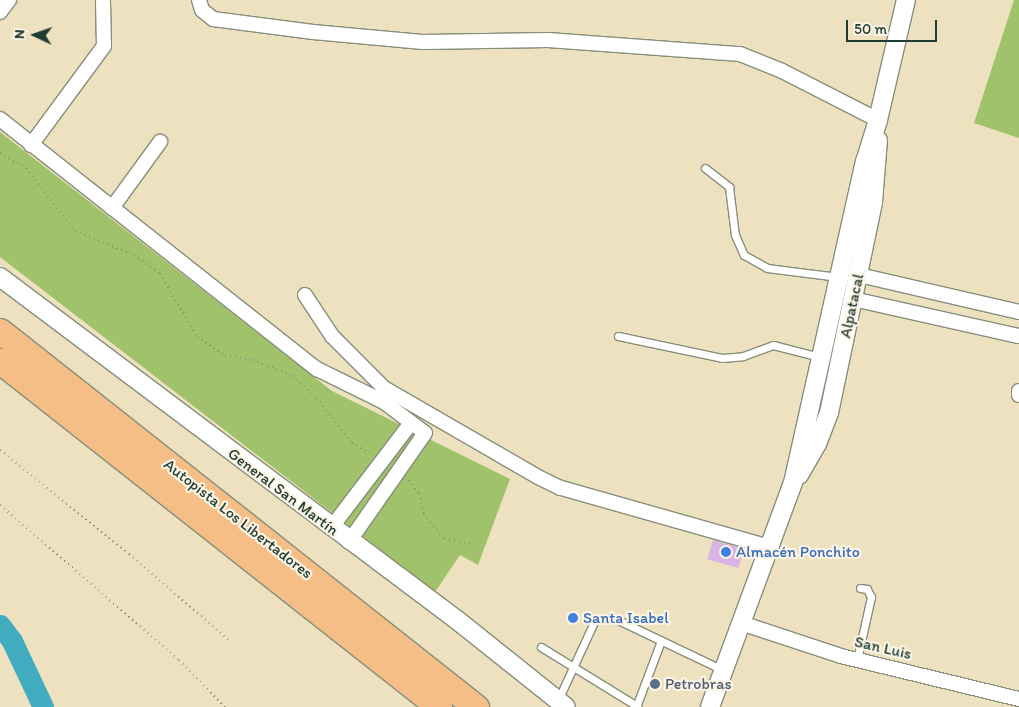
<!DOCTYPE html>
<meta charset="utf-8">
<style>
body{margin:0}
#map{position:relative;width:1019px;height:707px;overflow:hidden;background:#eee1c0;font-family:Itim,sans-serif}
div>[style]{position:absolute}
.green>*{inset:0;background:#9fc26b}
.river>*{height:21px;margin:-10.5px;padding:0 10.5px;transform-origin:10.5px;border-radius:10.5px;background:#41acbf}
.building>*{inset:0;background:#d8b3e5;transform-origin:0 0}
.path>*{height:2px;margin-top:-1px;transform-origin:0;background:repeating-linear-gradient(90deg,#868f7a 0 1px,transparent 0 5px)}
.roads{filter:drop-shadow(1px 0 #868f7a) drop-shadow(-1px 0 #868f7a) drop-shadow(0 1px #868f7a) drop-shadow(0 -1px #868f7a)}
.service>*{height:7px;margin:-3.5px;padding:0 3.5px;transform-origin:3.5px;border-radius:3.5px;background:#fff}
.minor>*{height:14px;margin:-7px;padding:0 7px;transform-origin:7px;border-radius:7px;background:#fff}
.tertiary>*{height:18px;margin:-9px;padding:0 9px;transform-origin:9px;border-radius:9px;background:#fff}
.motorway>*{height:25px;margin:-12.5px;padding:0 12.5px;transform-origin:12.5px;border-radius:12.5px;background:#f6be87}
.dots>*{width:14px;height:14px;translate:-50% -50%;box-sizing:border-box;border:2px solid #fcf5e5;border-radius:50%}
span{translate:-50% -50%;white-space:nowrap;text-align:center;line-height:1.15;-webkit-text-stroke:4.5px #fcf5e5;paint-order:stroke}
.street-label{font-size:16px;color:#1f3d34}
.shop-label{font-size:16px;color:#366cbe}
.left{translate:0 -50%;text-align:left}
.service-label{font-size:16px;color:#4e5e75}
.north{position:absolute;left:10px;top:10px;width:50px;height:50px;-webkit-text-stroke:4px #fcf5e5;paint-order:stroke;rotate:273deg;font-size:14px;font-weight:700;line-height:20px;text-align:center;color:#1f3d34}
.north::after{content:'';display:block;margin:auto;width:18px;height:22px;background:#1f3d34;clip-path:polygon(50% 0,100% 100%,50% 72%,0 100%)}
.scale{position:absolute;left:846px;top:20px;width:91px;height:22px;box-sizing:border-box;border:2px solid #1f3d34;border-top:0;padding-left:6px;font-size:15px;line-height:18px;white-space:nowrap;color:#1f3d34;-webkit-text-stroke:4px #fcf5e5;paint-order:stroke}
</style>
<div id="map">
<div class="green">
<div style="clip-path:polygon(1014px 0,1019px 0,1019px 138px,974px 123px)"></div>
<div style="clip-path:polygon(0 132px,332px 391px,510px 479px,478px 565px,460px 555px,435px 592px,0 257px)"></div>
</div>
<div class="river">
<div style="left:0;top:625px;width:20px;rotate:53deg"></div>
<div style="left:12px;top:641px;width:73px;rotate:64.8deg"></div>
</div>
<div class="building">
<div style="left:713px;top:540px;width:32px;height:20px;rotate:16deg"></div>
</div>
<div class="path">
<div style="left:0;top:153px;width:30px;rotate:30deg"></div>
<div style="left:26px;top:168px;width:80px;rotate:52.1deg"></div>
<div style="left:75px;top:231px;width:64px;rotate:22.1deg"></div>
<div style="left:134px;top:255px;width:32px;rotate:36deg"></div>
<div style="left:160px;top:274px;width:73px;rotate:59.6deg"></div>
<div style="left:197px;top:337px;width:33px;rotate:33deg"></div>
<div style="left:225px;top:355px;width:28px;rotate:10deg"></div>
<div style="left:253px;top:360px;width:43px;rotate:21.8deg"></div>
<div style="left:293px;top:376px;width:33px;rotate:43deg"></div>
<div style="left:317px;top:398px;width:57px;rotate:52.1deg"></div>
<div style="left:352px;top:443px;width:21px;rotate:28deg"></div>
<div style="left:0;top:450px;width:166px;rotate:38.9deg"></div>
<div style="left:129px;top:554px;width:135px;rotate:40.8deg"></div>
<div style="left:409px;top:480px;width:16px;rotate:52deg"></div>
<div style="left:419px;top:493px;width:22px;rotate:77deg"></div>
<div style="left:424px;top:514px;width:32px;rotate:51deg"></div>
<div style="left:444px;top:539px;width:33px;rotate:9deg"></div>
<div style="left:0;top:505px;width:237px;rotate:40.9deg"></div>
<div style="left:179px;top:660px;width:66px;rotate:45.6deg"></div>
</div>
<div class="roads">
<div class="service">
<div style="left:705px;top:168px;width:31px;rotate:38deg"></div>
<div style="left:729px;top:187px;width:48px;rotate:82.9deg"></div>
<div style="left:735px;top:235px;width:22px;rotate:66deg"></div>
<div style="left:744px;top:255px;width:26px;rotate:29deg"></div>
<div style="left:767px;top:268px;width:72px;rotate:7.2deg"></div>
<div style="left:618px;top:336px;width:106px;rotate:11.9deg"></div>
<div style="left:722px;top:358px;width:21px;rotate:-5deg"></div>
<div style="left:743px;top:356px;width:32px;rotate:-20deg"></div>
<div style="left:773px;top:345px;width:49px;rotate:14.3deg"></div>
<div style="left:541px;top:647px;width:113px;rotate:31.6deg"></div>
<div style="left:857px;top:660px;width:65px;rotate:-77.5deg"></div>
<div style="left:871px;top:597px;width:9px;rotate:-117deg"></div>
<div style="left:867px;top:589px;width:7px;rotate:-172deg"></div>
<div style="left:558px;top:700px;width:88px;rotate:-65.2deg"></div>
<div style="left:595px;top:620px;width:10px;rotate:-11deg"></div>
<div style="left:605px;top:618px;width:13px;rotate:9deg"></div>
<div style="left:618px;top:620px;width:116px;rotate:25.5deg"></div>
<div style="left:636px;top:707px;width:71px;rotate:-69.3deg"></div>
</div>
<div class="minor">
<div style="left:199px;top:0;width:10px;rotate:73deg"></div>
<div style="left:202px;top:10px;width:14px;rotate:39deg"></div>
<div style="left:213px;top:19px;width:101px;rotate:7.4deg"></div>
<div style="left:313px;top:32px;width:110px;rotate:5.2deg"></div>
<div style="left:423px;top:42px;width:125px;rotate:-0.9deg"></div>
<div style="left:548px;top:40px;width:193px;rotate:4.2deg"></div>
<div style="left:740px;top:54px;width:45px;rotate:22deg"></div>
<div style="left:782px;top:71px;width:108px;rotate:27deg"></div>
<div style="left:0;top:12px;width:15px;rotate:-53deg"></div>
<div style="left:0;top:119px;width:404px;rotate:38.3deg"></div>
<div style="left:317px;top:369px;width:75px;rotate:26.2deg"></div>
<div style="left:384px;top:402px;width:51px;rotate:37.1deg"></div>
<div style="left:425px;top:433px;width:133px;rotate:124.9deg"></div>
<div style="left:31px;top:145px;width:123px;rotate:-53.6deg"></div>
<div style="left:104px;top:46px;width:44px;rotate:-91.3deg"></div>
<div style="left:112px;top:208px;width:82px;rotate:-54deg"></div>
<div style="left:859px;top:275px;width:164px;rotate:13deg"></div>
<div style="left:305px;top:295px;width:49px;rotate:56.6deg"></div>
<div style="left:332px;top:336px;width:74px;rotate:45deg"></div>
<div style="left:384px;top:388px;width:178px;rotate:30deg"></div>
<div style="left:538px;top:477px;width:25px;rotate:26deg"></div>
<div style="left:561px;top:488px;width:216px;rotate:15.8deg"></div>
<div style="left:853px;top:299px;width:170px;rotate:12.6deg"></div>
<div style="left:1019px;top:391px;width:4px;rotate:90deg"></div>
<div style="left:331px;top:528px;width:132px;rotate:-52.7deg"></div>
<div style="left:741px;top:623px;width:105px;rotate:18.3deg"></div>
<div style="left:841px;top:656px;width:183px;rotate:13.6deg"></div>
</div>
<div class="tertiary">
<div style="left:0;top:277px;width:571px;rotate:36.89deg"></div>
<div style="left:457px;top:620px;width:139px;rotate:38.6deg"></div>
<div style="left:799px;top:475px;width:36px;rotate:-60deg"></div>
<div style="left:817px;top:444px;width:33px;rotate:-69deg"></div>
<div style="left:829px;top:413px;width:216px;rotate:-78.2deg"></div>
<div style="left:873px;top:202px;width:62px;rotate:-85.4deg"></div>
<div style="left:710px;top:707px;width:239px;rotate:-69.7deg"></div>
<div style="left:793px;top:483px;width:329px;rotate:-77.4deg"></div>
<div style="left:865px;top:162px;width:44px;rotate:-72.8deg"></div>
<div style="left:878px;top:120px;width:123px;rotate:-76.9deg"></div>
</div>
<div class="motorway">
<div style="left:0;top:331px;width:607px;rotate:38.31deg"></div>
<div style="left:0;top:361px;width:559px;rotate:38.24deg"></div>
</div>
</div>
<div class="dots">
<div style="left:726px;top:552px;background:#3f7fe0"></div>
<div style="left:573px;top:618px;background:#3f7fe0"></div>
<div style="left:655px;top:684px;background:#5c6f8a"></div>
</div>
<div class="street-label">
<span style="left:852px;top:306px;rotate:-78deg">Alpatacal</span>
<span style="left:283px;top:492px;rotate:37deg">General San Martín</span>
<span style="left:238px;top:519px;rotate:38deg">Autopista Los Libertadores</span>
<span style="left:883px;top:648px;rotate:13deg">San Luis</span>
</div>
<div class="shop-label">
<span class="left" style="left:736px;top:552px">Almacén Ponchito</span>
<span class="left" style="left:583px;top:618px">Santa Isabel</span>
</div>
<div class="service-label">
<span class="left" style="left:665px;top:684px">Petrobras</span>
</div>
<div class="north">N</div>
<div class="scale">50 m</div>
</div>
